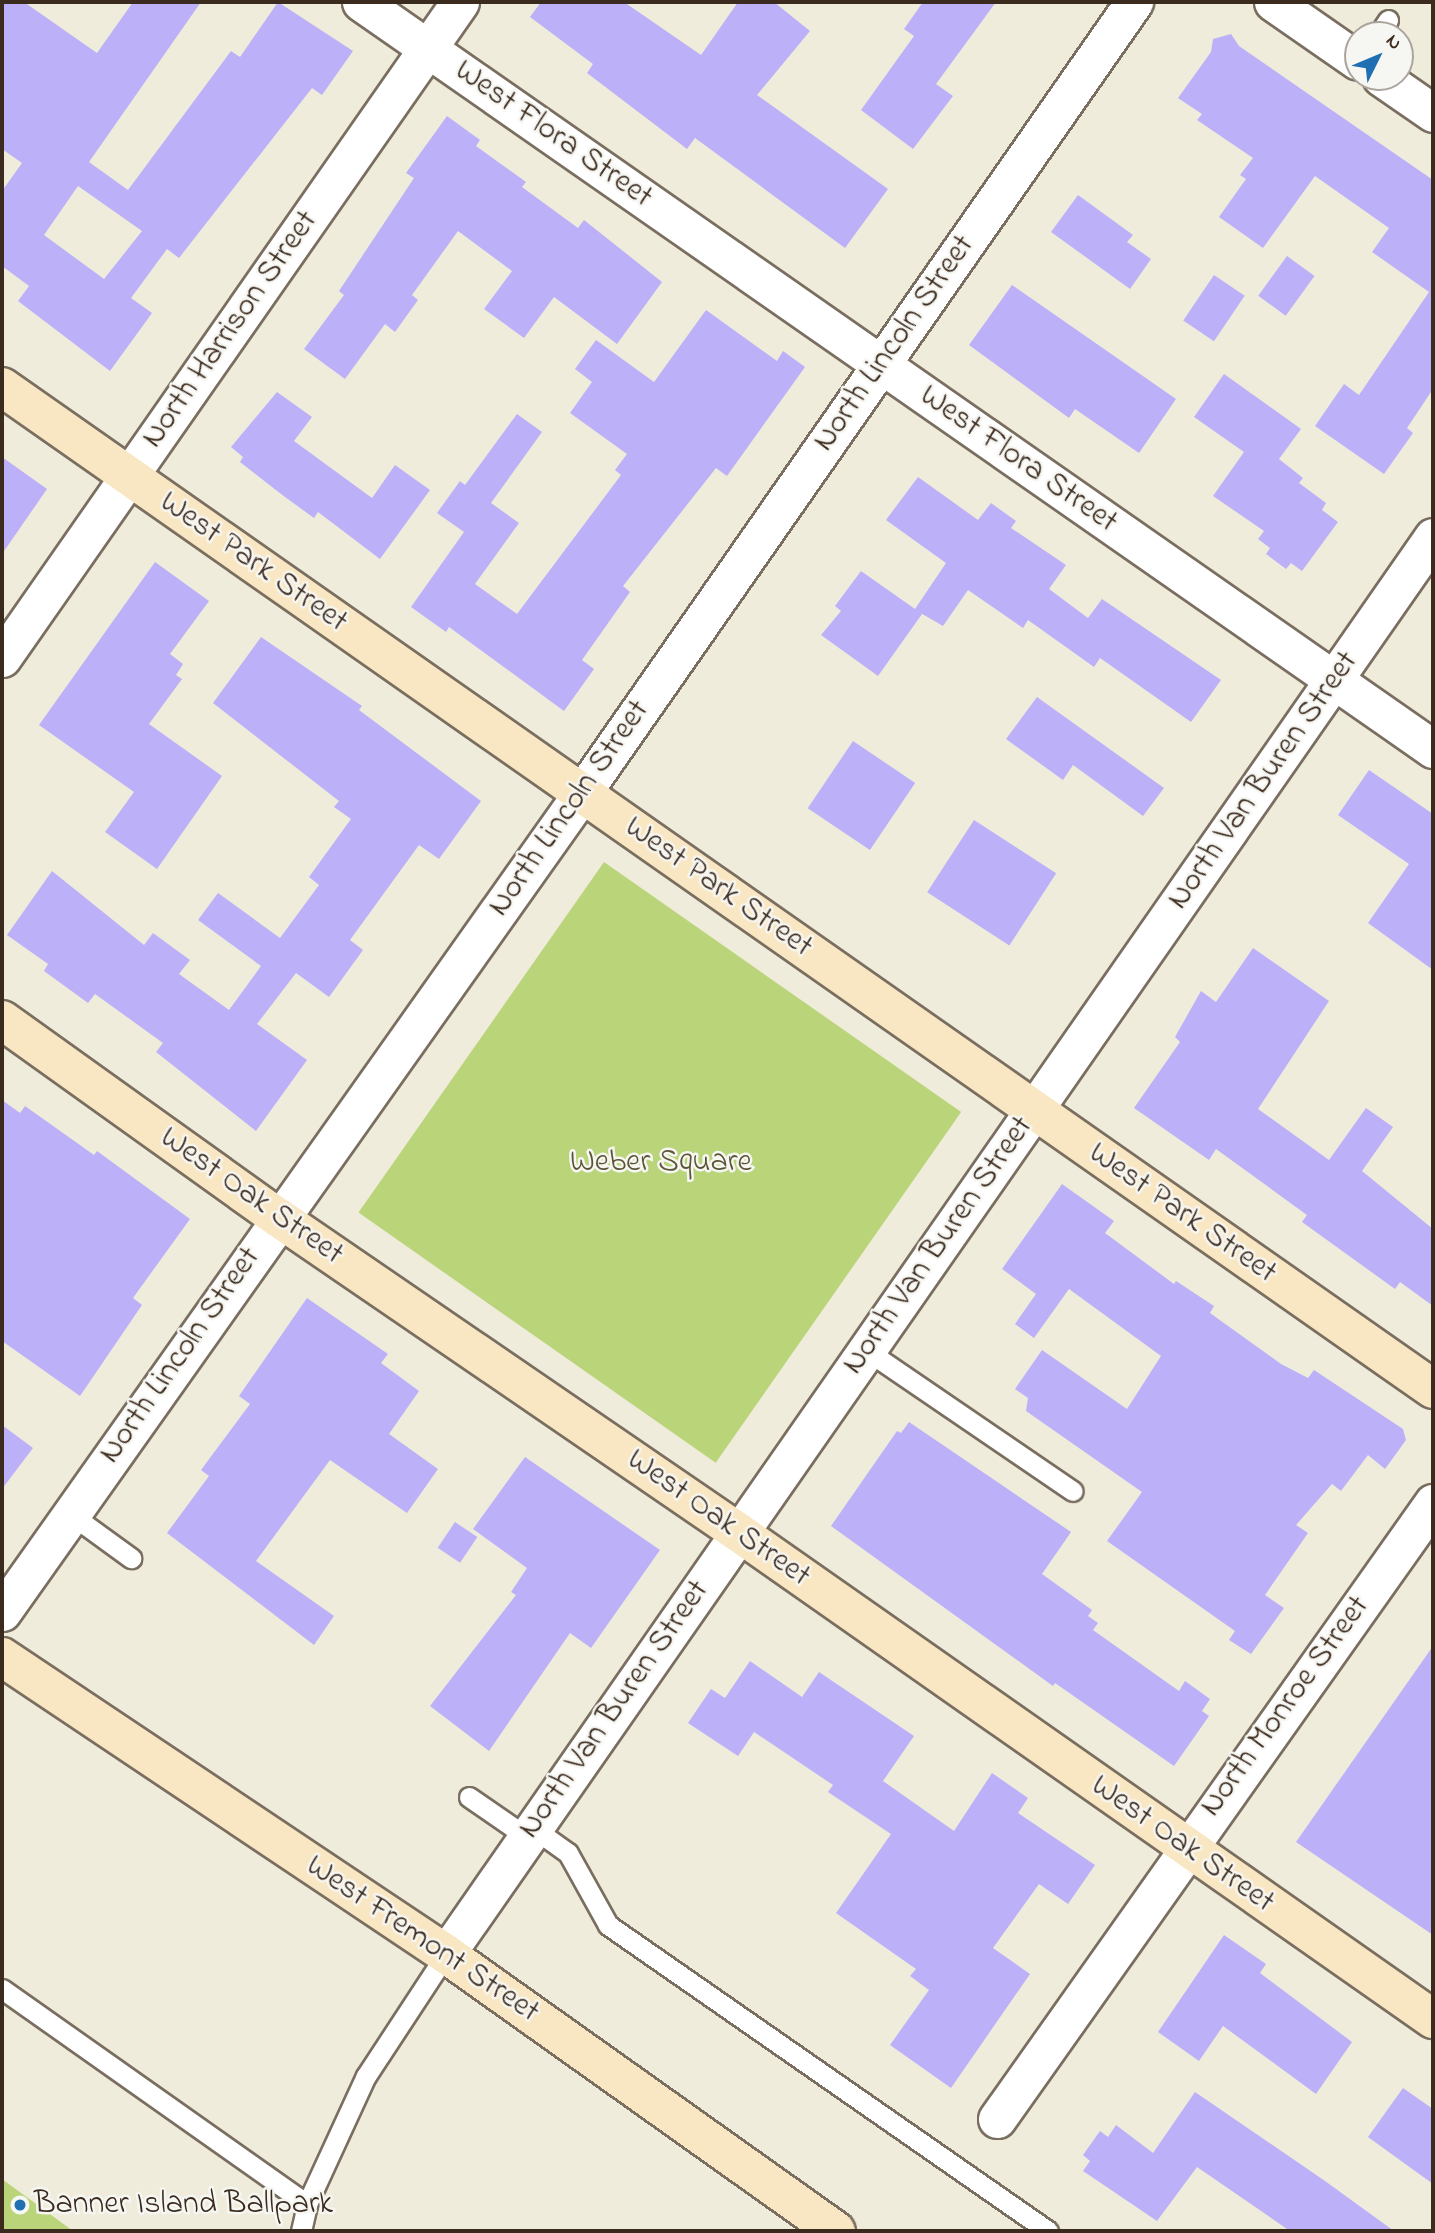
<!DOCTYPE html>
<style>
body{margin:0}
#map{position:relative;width:1435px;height:2233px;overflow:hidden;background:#efecdb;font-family:"Indie Flower",sans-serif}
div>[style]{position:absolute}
.green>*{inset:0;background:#bad479;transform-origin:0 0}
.building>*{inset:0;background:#bcb1f8;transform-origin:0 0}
.roads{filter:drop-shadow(2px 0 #7a6e60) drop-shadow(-2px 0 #7a6e60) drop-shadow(0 2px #7a6e60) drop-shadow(0 -2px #7a6e60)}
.lane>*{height:19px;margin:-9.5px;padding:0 9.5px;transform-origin:9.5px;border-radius:9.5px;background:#fff}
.street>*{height:37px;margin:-18.5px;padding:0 18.5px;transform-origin:18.5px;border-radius:18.5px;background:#fff}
.secondary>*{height:38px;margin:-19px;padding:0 19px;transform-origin:19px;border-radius:19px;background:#f9e7c3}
.dots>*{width:19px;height:19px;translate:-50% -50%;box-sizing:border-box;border:4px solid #f6f6f2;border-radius:50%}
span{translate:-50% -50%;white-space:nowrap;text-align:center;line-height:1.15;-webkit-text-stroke:5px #f6f6f2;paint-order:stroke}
.street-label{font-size:32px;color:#3b2a1e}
.park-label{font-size:32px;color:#5b5435}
.poi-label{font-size:32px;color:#3b2a1e}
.left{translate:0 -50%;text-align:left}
.frame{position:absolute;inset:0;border:4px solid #3b2a1e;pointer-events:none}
.north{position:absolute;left:1344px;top:21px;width:70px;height:70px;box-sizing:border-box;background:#f6f6f2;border:2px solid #aba49d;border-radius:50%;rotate:47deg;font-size:19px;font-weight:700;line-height:28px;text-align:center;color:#3b2a1e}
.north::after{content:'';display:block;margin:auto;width:24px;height:32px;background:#1f6fb2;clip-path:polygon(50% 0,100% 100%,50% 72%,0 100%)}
</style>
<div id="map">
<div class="green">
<div style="left:604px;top:862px;width:436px;height:428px;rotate:35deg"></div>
<div style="clip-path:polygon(2px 2179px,73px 2231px,2px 2231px)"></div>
</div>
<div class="building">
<div style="clip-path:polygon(evenodd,2px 2px,24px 2px,97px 53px,133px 2px,201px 2px,89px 162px,128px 190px,231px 51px,240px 57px,278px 2px,353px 51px,322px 95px,312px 88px,179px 258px,167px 249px,131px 298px,152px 313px,110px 371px,18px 301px,29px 286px,2px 266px,2px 191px,22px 163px,2px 149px,2px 2px,78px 186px,142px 231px,104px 279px,44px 235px,78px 186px)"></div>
<div style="clip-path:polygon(541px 2px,624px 2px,701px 55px,738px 2px,774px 2px,810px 31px,757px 95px,888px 189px,845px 248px,695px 138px,687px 149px,587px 73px,593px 64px,530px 17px)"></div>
<div style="clip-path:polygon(923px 2px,996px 2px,936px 84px,953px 96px,913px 149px,861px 110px,914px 36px,904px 29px)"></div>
<div style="clip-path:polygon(1231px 34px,1239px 46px,1433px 180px,1433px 389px,1407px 428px,1413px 433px,1384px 474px,1315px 426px,1344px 384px,1359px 395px,1429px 292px,1372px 252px,1389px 228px,1315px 176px,1263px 248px,1219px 217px,1246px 179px,1240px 175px,1253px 158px,1197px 120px,1202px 114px,1178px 98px,1211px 52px,1213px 39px)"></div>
<div style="clip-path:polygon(447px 116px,480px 140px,476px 146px,526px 182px,522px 187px,578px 228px,584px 220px,662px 282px,617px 344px,554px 297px,524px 338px,484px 309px,512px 271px,458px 231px,412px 295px,418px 300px,395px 332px,385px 324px,345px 379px,304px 349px,344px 295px,339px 291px,414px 178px,406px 173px)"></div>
<div style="clip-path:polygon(1078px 195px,1133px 235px,1127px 242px,1151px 259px,1130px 289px,1051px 232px)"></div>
<div style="left:1287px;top:256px;width:34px;height:49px;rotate:36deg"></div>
<div style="left:1214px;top:275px;width:37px;height:55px;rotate:34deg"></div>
<div style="clip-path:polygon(1012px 285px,1176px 399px,1139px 453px,1075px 409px,1069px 418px,969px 345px)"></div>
<div style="clip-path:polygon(706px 310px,777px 361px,783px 351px,805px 367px,727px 476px,716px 468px,623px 586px,630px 592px,582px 660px,594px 669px,564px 711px,449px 627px,446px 632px,411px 607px,464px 532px,437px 513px,460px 481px,465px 485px,517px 414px,542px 432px,491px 503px,519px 523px,475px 584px,517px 614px,621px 475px,615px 470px,627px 454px,570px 413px,592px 382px,575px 369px,596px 340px,654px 382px)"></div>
<div style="clip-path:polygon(1224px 374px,1301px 429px,1279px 459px,1303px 478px,1299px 483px,1326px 503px,1322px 510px,1338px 522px,1302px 571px,1291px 563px,1286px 569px,1266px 554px,1270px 548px,1258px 539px,1264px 531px,1213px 496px,1244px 452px,1194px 417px)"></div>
<div style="clip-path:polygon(277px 392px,312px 417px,294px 441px,372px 498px,395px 465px,430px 490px,380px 559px,318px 512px,314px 518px,285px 497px,240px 462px,243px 457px,231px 447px)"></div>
<div style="clip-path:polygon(2px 457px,47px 489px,2px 554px)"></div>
<div style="clip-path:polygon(918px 477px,978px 520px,991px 503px,1016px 521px,1011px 528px,1066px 565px,1049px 589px,1088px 618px,1102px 599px,1221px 680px,1191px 722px,1100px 658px,1094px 667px,1028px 620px,1023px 628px,968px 590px,943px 626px,917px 611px,922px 614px,878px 676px,821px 635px,841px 611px,835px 606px,861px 571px,915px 609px,946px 563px,886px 520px)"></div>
<div style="clip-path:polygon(155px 562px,209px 601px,170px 654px,183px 664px,176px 675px,182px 679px,149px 724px,222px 776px,157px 869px,105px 832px,134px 792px,39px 725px)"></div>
<div style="clip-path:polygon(261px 637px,362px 706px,359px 710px,481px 801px,439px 859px,419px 845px,350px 940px,363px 950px,329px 997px,296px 973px,257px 1024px,307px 1060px,256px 1131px,156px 1052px,163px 1043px,95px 994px,88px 1003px,44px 971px,48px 964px,7px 935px,52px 871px,144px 945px,153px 933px,190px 960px,179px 974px,229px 1010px,261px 966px,198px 920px,218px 893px,280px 938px,319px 885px,309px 877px,351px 819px,334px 807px,339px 801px,213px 703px)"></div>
<div style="clip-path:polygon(1037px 697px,1164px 788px,1143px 816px,1073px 765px,1063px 780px,1006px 739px)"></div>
<div style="left:853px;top:741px;width:75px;height:81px;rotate:34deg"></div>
<div style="clip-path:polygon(1369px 770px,1433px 814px,1433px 970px,1368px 923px,1409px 864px,1338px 815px)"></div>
<div style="left:974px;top:820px;width:98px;height:86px;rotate:33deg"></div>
<div style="clip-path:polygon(1253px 948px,1329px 1001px,1258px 1109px,1329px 1160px,1366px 1108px,1393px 1127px,1362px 1171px,1433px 1229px,1433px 1306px,1400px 1282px,1395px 1289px,1302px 1222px,1307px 1215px,1216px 1149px,1209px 1160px,1134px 1108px,1180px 1042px,1175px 1037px,1201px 991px,1216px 1002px)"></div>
<div style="clip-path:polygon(2px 1100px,20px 1113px,25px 1106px,94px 1155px,97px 1151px,190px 1219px,133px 1298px,142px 1305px,80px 1396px,2px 1341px)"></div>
<div style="clip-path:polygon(1062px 1184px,1114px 1221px,1105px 1233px,1174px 1284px,1176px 1281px,1214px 1306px,1210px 1313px,1281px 1364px,1308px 1378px,1314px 1370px,1403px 1429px,1406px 1440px,1385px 1469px,1368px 1455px,1341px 1491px,1332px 1484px,1296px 1525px,1308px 1533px,1265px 1595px,1284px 1608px,1251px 1654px,1229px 1640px,1235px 1631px,1107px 1541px,1142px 1492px,1026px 1411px,1028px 1398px,1015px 1389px,1042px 1350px,1127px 1409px,1161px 1356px,1069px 1289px,1034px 1338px,1015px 1324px,1036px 1294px,1002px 1269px)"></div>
<div style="clip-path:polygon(307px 1298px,388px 1354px,381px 1363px,419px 1391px,389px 1434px,438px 1469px,407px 1513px,330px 1460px,256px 1561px,334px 1616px,314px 1645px,167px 1533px,209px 1476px,201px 1470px,250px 1404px,239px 1396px)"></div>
<div style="clip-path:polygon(909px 1422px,1071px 1532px,1042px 1574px,1092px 1610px,1088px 1616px,1098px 1623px,1093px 1630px,1179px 1691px,1185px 1681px,1210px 1699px,1202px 1711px,1209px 1716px,1174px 1766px,1055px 1683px,1053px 1686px,831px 1526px,897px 1431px,901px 1433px)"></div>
<div style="clip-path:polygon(2px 1425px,33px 1448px,2px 1489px)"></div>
<div style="clip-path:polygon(525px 1457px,660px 1550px,591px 1648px,570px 1633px,489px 1751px,430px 1706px,516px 1595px,511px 1592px,527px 1568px,473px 1529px)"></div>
<div style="left:455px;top:1522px;width:27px;height:31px;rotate:34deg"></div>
<div style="clip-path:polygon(1433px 1646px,1433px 1935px,1296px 1842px)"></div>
<div style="clip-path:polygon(750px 1661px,802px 1697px,819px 1672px,914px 1736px,883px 1781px,954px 1831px,992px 1773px,1028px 1798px,1018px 1813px,1095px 1865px,1068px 1904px,1039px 1884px,993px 1948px,1030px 1974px,951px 2088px,890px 2045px,929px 1990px,910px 1976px,916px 1969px,836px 1913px,891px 1834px,828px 1792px,833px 1785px,754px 1732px,738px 1756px,688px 1723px,711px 1689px,725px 1698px)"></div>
<div style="clip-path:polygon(1224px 1935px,1266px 1964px,1260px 1973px,1352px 2042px,1316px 2094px,1223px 2026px,1199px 2061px,1158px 2032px)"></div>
<div style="clip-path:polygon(1403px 2088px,1433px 2109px,1433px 2184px,1368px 2137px)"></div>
<div style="clip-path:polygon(1195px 2092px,1325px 2181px,1394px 2231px,1290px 2231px,1197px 2167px,1157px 2221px,1083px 2171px,1090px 2161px,1083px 2155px,1100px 2131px,1108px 2137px,1116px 2125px,1153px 2153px)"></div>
</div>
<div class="roads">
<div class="lane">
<div style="left:1378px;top:35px;width:18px;rotate:-56deg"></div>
<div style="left:866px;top:1350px;width:250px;rotate:34.3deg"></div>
<div style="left:69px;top:1513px;width:77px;rotate:36deg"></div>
<div style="left:469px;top:1797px;width:70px;rotate:34.6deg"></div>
<div style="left:533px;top:1828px;width:43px;rotate:35.5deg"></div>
<div style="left:568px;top:1853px;width:82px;rotate:60.9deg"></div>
<div style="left:608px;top:1925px;width:536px;rotate:34.82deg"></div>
<div style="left:2px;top:1989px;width:373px;rotate:35.2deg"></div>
<div style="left:301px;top:2231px;width:28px;rotate:-77deg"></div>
<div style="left:307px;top:2204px;width:141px;rotate:-65.3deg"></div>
<div style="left:366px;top:2076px;width:146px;rotate:-56.7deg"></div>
</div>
<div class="street">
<div style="left:361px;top:2px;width:1307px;rotate:34.87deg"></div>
<div style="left:1273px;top:2px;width:103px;rotate:34.8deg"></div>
<div style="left:1381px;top:77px;width:63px;rotate:34.7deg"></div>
<div style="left:2px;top:658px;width:800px;rotate:-55.08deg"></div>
<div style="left:2px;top:1612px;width:1004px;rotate:-54.69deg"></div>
<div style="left:582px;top:793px;width:965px;rotate:-55.09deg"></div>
<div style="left:446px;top:1954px;width:1727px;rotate:-55.14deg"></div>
<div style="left:997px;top:2119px;width:755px;rotate:-54.71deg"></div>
</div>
<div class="secondary">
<div style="left:2px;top:387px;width:1747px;rotate:35deg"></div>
<div style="left:2px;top:1020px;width:340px;rotate:35.6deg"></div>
<div style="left:279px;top:1218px;width:556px;rotate:34.38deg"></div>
<div style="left:738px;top:1532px;width:849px;rotate:35.02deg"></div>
<div style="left:2px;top:1657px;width:534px;rotate:33.78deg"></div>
<div style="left:446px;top:1954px;width:478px;rotate:35.4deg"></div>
</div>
</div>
<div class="dots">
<div style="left:20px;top:2205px;background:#1f6fb2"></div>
</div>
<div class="street-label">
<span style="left:553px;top:135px;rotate:35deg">West Flora Street</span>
<span style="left:231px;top:330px;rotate:-55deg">North Harrison Street</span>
<span style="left:895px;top:344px;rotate:-55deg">North Lincoln Street</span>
<span style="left:1018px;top:460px;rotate:35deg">West Flora Street</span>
<span style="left:253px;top:563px;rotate:35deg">West Park Street</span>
<span style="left:1264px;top:781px;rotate:-55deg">North Van Buren Street</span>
<span style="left:570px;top:809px;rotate:-55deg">North Lincoln Street</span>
<span style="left:718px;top:888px;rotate:35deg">West Park Street</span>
<span style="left:251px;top:1197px;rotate:35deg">West Oak Street</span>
<span style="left:1182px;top:1214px;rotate:35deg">West Park Street</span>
<span style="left:939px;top:1246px;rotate:-55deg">North Van Buren Street</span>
<span style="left:181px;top:1356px;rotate:-55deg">North Lincoln Street</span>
<span style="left:718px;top:1519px;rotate:35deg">West Oak Street</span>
<span style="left:1286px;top:1707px;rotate:-54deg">North Monroe Street</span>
<span style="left:615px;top:1710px;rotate:-55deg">North Van Buren Street</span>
<span style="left:1182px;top:1845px;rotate:35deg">West Oak Street</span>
<span style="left:422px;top:1940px;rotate:34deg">West Fremont Street</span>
</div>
<div class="park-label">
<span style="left:661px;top:1163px">Weber Square</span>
</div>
<div class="poi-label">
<span class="left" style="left:34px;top:2205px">Banner Island Ballpark</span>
</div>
<div class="frame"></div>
<div class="north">N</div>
</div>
